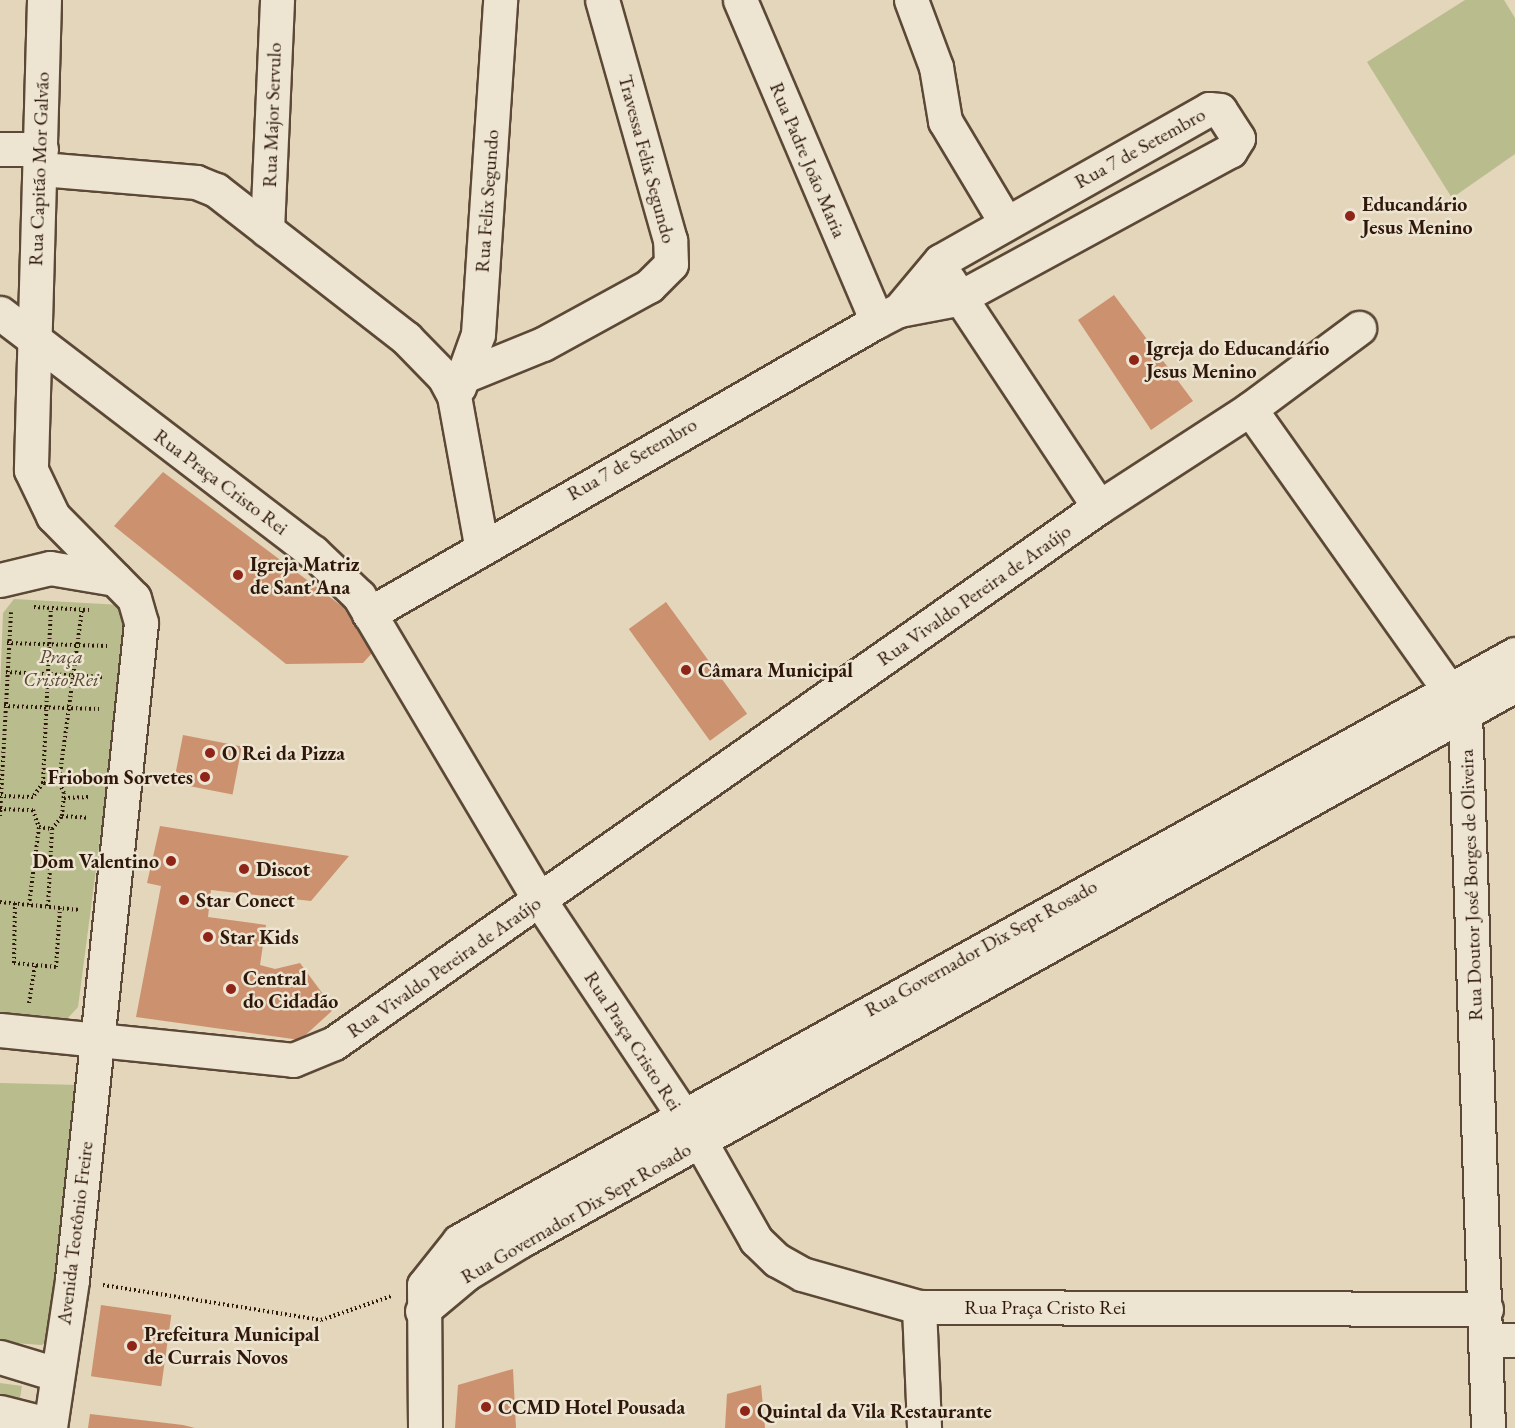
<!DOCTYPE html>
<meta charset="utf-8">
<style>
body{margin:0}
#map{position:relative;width:1515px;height:1428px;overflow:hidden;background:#e3d6ba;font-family:"EB Garamond",serif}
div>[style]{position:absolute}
.green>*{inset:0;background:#b9bc8c;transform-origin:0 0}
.building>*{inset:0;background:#cc916f;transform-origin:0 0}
.path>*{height:4px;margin-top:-2px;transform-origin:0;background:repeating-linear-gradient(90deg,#2f180a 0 1.5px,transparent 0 4.5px)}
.roads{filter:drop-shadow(2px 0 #5c4836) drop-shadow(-2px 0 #5c4836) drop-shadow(0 2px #5c4836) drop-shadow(0 -2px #5c4836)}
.street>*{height:33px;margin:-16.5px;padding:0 16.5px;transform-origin:16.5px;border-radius:16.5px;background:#ede4d2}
.secondary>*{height:33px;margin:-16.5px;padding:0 16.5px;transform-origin:16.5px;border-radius:16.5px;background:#ede4d2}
.dots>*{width:16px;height:16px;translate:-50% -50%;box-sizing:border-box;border:3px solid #ede4d2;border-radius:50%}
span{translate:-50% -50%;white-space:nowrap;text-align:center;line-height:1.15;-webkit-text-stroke:5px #ede4d2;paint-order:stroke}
.street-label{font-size:20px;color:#2f180a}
.poi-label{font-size:20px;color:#2f180a;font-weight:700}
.left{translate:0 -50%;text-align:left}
.right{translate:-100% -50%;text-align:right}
.park-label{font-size:20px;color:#584931;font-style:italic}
</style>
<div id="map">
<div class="green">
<div style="clip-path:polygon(1465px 0,1504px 0,1515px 18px,1515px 154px,1452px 198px,1367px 62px)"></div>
<div style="clip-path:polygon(14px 599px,121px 605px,129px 616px,78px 1007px,67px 1019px,0 1012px,0 691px,3px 613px)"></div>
<div style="clip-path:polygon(0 1083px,79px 1085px,53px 1337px,42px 1345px,0 1342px)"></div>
<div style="left:0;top:1383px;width:22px;height:16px;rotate:8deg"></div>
</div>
<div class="building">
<div style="clip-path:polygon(1114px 295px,1193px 401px,1151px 430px,1078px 320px)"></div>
<div style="clip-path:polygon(163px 472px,343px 607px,373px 652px,363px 663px,286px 664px,114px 526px)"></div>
<div style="left:666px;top:602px;width:138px;height:46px;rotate:54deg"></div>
<div style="left:183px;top:735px;width:60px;height:49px;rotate:11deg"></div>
<div style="clip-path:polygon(160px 826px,349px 856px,311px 901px,211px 890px,208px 917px,266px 925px,260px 965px,275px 969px,300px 963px,334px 1009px,300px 1040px,136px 1017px,161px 886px,147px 883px)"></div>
<div style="left:101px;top:1305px;width:71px;height:72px;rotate:8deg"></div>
<div style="clip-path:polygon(513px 1369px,516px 1428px,455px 1428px,458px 1385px)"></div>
<div style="clip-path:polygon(761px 1385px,765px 1428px,725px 1428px,727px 1394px)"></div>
<div style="clip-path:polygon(90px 1414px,183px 1425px,195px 1428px,88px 1428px)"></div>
</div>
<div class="path">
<div style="left:34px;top:607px;width:55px;rotate:3.1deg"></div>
<div style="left:7px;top:643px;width:101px;rotate:1.7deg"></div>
<div style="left:6px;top:672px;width:98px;rotate:2.9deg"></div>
<div style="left:4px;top:706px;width:95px;rotate:1.8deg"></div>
<div style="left:59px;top:782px;width:175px;rotate:-82.4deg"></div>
<div style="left:43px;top:783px;width:175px;rotate:-87.4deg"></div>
<div style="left:64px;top:798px;width:26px;rotate:-2deg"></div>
<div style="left:0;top:809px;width:33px;rotate:2deg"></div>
<div style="left:33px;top:810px;width:18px;rotate:71deg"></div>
<div style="left:39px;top:827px;width:13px;rotate:9deg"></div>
<div style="left:52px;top:829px;width:16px;rotate:-52deg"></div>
<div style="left:62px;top:816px;width:23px;rotate:-85deg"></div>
<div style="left:64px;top:793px;width:12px;rotate:-114deg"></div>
<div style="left:59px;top:782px;width:16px;rotate:176deg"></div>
<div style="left:43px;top:783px;width:17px;rotate:126deg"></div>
<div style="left:33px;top:797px;width:32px;rotate:-178deg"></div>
<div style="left:0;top:816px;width:204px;rotate:-86.9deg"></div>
<div style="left:62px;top:816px;width:26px;rotate:4deg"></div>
<div style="left:0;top:902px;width:80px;rotate:5.7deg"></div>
<div style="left:15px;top:903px;width:60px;rotate:91deg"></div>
<div style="left:14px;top:963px;width:42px;rotate:5.4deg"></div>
<div style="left:56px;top:967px;width:59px;rotate:-86.1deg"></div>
<div style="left:29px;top:905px;width:79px;rotate:-82.7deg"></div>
<div style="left:48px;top:906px;width:77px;rotate:-87deg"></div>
<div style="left:29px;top:1003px;width:38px;rotate:-81deg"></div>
<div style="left:103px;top:1285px;width:221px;rotate:9.1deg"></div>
<div style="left:321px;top:1320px;width:75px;rotate:-18.7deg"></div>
</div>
<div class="roads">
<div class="street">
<div style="left:740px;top:0;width:349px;rotate:66.9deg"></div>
<div style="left:911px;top:0;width:72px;rotate:69.5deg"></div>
<div style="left:936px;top:67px;width:55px;rotate:80.5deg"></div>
<div style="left:945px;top:121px;width:119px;rotate:59.1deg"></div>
<div style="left:0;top:149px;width:41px"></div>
<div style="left:41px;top:169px;width:156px;rotate:4.8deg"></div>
<div style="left:196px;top:182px;width:22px;rotate:22deg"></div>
<div style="left:216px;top:190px;width:241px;rotate:37.9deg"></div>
<div style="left:406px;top:338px;width:54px;rotate:45.7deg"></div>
<div style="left:444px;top:377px;width:21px;rotate:62deg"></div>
<div style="left:454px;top:396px;width:151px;rotate:79.7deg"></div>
<div style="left:267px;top:230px;width:230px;rotate:-87.5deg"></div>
<div style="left:948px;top:279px;width:273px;rotate:56.5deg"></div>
<div style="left:0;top:313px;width:394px;rotate:37.4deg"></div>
<div style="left:313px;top:552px;width:64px;rotate:43.7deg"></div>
<div style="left:359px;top:596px;width:355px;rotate:59.3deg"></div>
<div style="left:540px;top:901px;width:288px;rotate:56.3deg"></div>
<div style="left:700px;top:1141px;width:114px;rotate:60.5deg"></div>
<div style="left:756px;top:1240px;width:29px;rotate:44deg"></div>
<div style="left:777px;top:1260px;width:29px;rotate:29deg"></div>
<div style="left:802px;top:1274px;width:122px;rotate:15.8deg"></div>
<div style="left:919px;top:1307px;width:567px;rotate:0.2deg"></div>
<div style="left:464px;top:376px;width:85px;rotate:-22.1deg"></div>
<div style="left:543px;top:344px;width:121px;rotate:-28.7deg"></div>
<div style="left:649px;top:286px;width:31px;rotate:-45deg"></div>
<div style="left:671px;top:264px;width:24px;rotate:-92deg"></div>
<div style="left:670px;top:240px;width:249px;rotate:-105.8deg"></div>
<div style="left:459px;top:387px;width:56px;rotate:-70.3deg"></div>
<div style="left:478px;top:334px;width:335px;rotate:-86.2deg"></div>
<div style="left:1250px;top:409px;width:372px;rotate:54.7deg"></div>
<div style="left:1465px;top:713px;width:715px;rotate:88.16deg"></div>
<div style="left:369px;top:614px;width:586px;rotate:-29.98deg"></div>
<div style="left:877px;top:321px;width:25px;rotate:-27deg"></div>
<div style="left:899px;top:310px;width:59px;rotate:-10.7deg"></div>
<div style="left:957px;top:299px;width:311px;rotate:-28.5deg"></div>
<div style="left:1230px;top:151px;width:15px;rotate:-58deg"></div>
<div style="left:1238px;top:138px;width:33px;rotate:-123deg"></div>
<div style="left:1220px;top:110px;width:11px;rotate:-175deg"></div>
<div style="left:1209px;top:109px;width:309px;rotate:150.5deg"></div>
<div style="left:940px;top:261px;width:64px;rotate:129.9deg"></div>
<div style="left:0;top:1030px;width:295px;rotate:5.8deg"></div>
<div style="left:293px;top:1060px;width:44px;rotate:-22.5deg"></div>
<div style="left:334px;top:1043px;width:934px;rotate:-35.02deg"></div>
<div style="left:1099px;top:507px;width:180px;rotate:-33deg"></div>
<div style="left:1250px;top:409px;width:136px;rotate:-36.6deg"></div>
<div style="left:919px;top:1307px;width:121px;rotate:87.6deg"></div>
<div style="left:422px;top:1311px;width:57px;rotate:-40.1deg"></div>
<div style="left:466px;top:1274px;width:66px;rotate:-31.3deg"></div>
<div style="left:522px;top:1240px;width:1138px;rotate:-29.2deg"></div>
<div style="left:1486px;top:1340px;width:29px"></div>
<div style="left:425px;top:1428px;width:143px;rotate:-90.4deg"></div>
<div style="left:424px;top:1285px;width:56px;rotate:-51.5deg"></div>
<div style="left:459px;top:1241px;width:1208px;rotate:-29.07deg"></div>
</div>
<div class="secondary">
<div style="left:44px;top:0;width:470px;rotate:91.6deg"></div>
<div style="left:31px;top:470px;width:51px;rotate:64.4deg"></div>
<div style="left:53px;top:516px;width:115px;rotate:45.4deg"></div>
<div style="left:134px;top:598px;width:26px;rotate:74deg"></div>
<div style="left:141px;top:623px;width:661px;rotate:96deg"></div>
<div style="left:72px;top:1280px;width:150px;rotate:98.5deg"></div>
<div style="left:0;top:580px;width:51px;rotate:-13.5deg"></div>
<div style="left:50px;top:568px;width:66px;rotate:9.6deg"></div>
<div style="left:0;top:1357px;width:59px;rotate:16.9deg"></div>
<div style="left:0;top:1412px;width:49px;rotate:14.3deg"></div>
</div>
</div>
<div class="dots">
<div style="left:1350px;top:216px;background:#8f2418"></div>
<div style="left:1134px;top:360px;background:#8f2418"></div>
<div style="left:238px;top:575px;background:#8f2418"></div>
<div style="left:686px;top:670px;background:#8f2418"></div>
<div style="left:210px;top:753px;background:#8f2418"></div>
<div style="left:205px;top:777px;background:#8f2418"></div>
<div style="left:171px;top:861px;background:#8f2418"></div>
<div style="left:244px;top:869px;background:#8f2418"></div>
<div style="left:184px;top:900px;background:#8f2418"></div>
<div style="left:208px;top:937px;background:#8f2418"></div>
<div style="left:231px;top:989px;background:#8f2418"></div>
<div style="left:132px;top:1346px;background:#8f2418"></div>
<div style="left:486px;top:1407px;background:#8f2418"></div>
<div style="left:745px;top:1411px;background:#8f2418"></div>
</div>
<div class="street-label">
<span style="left:272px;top:115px;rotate:-88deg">Rua Major Servulo</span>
<span style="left:1140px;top:148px;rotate:-29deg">Rua 7 de Setembro</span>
<span style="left:647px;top:159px;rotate:75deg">Travessa Felix Segundo</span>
<span style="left:808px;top:160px;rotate:67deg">Rua Padre João Maria</span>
<span style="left:39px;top:169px;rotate:-88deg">Rua Capitão Mor Galvão</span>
<span style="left:487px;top:201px;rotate:-86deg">Rua Felix Segundo</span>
<span style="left:632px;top:459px;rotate:-30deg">Rua 7 de Setembro</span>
<span style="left:221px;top:482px;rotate:37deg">Rua Praça Cristo Rei</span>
<span style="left:974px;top:595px;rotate:-35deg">Rua Vivaldo Pereira de Araújo</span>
<span style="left:1471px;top:885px;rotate:-92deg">Rua Doutor José Borges de Oliveira</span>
<span style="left:981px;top:948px;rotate:-29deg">Rua Governador Dix Sept Rosado</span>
<span style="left:444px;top:967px;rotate:-35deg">Rua Vivaldo Pereira de Araújo</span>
<span style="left:633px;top:1041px;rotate:57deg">Rua Praça Cristo Rei</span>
<span style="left:576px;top:1213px;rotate:-30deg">Rua Governador Dix Sept Rosado</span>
<span style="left:75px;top:1233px;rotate:-83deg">Avenida Teotônio Freire</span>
<span style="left:1045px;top:1307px">Rua Praça Cristo Rei</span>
</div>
<div class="poi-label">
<span class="left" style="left:1362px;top:216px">Educandário<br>Jesus Menino</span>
<span class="left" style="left:1146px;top:360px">Igreja do Educandário<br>Jesus Menino</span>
<span class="left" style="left:250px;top:576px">Igreja Matriz<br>de Sant'Ana</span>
<span class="left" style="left:698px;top:670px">Câmara Municipal</span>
<span class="left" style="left:222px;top:753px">O Rei da Pizza</span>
<span class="right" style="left:193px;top:777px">Friobom Sorvetes</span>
<span class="right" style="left:159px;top:861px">Dom Valentino</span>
<span class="left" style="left:256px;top:869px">Discot</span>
<span class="left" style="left:196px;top:900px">Star Conect</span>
<span class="left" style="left:220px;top:937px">Star Kids</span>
<span class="left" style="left:243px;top:990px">Central<br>do Cidadão</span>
<span class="left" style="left:144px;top:1346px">Prefeitura Municipal<br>de Currais Novos</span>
<span class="left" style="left:498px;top:1407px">CCMD Hotel Pousada</span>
<span class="left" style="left:757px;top:1411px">Quintal da Vila Restaurante</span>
</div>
<div class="park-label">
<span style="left:61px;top:668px">Praça<br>Cristo Rei</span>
</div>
</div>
